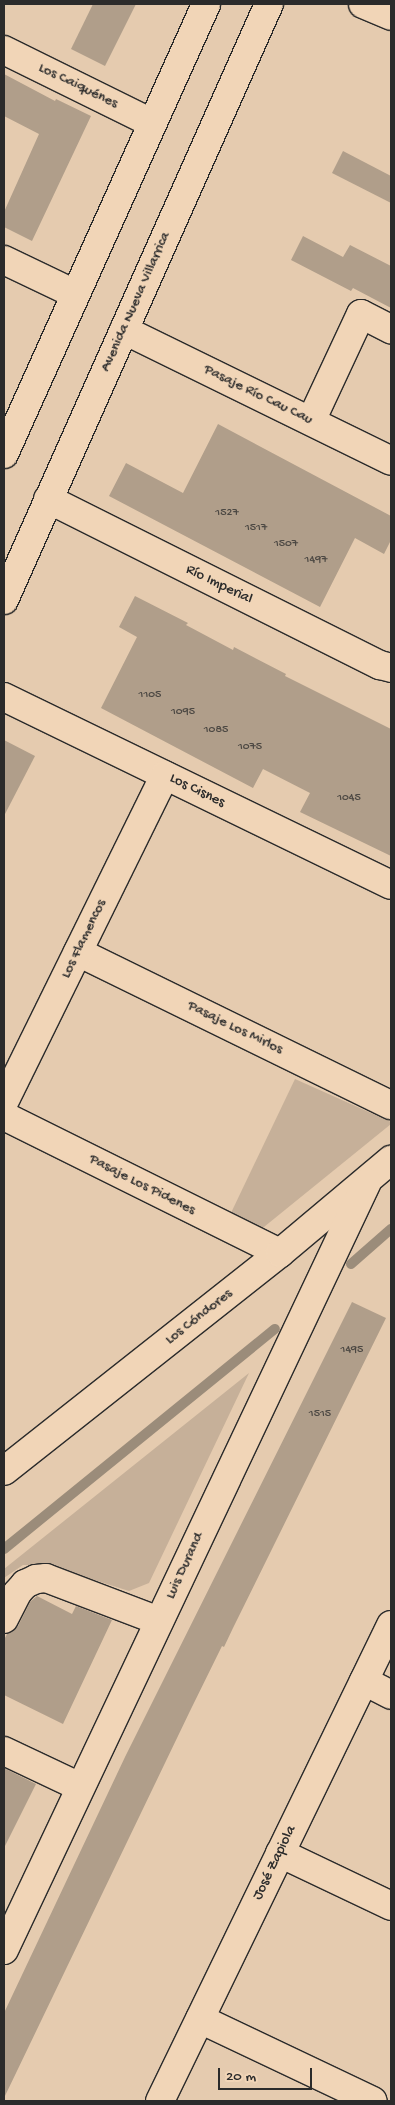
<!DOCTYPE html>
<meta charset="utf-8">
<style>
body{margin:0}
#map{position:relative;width:395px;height:2105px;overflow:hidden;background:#e5cbaf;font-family:"Gochi Hand",sans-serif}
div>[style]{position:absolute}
.green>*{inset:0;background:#c6b099}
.stream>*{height:10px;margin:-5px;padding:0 5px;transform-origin:5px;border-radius:5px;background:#9b8c7a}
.building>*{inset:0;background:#b09e8a}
.roads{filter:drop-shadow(1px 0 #2b2b2b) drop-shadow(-1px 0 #2b2b2b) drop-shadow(0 1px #2b2b2b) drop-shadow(0 -1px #2b2b2b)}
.minor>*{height:28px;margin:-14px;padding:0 14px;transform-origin:14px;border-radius:14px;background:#f1d5b7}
span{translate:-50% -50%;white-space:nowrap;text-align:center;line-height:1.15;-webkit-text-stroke:4px #f1d5b7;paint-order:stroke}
.number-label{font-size:12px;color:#4c4843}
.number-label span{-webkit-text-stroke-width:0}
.street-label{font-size:15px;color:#2b2b2b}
.frame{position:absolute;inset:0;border:5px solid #2b2b2b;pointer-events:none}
.scale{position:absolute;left:218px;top:2068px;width:94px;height:22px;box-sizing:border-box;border:2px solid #2b2b2b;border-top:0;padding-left:6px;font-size:15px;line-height:18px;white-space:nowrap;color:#2b2b2b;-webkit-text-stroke:4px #f1d5b7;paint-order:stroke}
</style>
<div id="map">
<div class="green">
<div style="clip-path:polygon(295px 1079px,391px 1122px,391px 1124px,259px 1231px,230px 1215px)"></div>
<div style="clip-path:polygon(249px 1373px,149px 1583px,129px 1591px,47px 1565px,23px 1565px,4px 1578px,4px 1569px)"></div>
</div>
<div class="stream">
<div style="left:351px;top:1264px;width:53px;rotate:-41.2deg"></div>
<div style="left:4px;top:1549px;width:349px;rotate:-39.1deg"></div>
</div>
<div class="building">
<div style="clip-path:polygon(93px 4px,136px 4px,105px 66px,71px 49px)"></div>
<div style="clip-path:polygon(4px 74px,55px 101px,56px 99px,91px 116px,32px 241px,4px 227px,4px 212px,39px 134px,4px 116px)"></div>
<div style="clip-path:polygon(343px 151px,391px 176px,391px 203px,332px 173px)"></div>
<div style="clip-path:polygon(303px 236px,343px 257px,350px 245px,391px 266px,391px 308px,353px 288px,351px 291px,291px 260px)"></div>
<div style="clip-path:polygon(218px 424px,391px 516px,391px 540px,384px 554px,355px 538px,320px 607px,109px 496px,126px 463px,183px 493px)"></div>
<div style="clip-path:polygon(135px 596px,188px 623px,186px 625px,233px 650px,234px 647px,286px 674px,285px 676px,391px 729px,391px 856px,300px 812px,310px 793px,263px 769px,253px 788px,101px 708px,137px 637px,119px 627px)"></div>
<div style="clip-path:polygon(4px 740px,35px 756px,4px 816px)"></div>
<div style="clip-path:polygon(352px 1302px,386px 1318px,233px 1628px,224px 1647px,222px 1646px,190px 1711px,4px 2098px,4px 2013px,125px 1757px)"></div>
<div style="clip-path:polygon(37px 1596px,72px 1614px,76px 1606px,112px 1620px,63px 1724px,4px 1695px,4px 1640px,7px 1634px,18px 1626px,30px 1602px)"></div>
<div style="clip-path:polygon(4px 1768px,36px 1784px,4px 1848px)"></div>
</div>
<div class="roads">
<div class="minor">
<div style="left:363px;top:4px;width:30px;rotate:23deg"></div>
<div style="left:4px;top:50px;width:165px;rotate:26.3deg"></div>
<div style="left:4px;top:260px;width:79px;rotate:25.6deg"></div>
<div style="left:124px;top:330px;width:297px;rotate:26.1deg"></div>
<div style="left:311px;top:421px;width:118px;rotate:-65deg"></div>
<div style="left:361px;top:314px;width:34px;rotate:27deg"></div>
<div style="left:4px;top:454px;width:493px;rotate:-65.8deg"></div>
<div style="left:48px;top:499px;width:371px;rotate:26.6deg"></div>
<div style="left:380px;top:665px;width:11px;rotate:15deg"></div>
<div style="left:4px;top:600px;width:652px;rotate:-66.03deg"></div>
<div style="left:4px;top:697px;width:430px;rotate:25.9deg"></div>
<div style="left:78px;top:952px;width:348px;rotate:26.1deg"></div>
<div style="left:4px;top:1102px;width:364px;rotate:-63.8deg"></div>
<div style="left:4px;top:1116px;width:308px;rotate:26.4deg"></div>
<div style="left:4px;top:1471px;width:352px;rotate:-38.3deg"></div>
<div style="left:280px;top:1253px;width:145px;rotate:-40deg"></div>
<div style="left:4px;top:1619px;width:29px;rotate:-63deg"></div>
<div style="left:17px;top:1593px;width:12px;rotate:-48deg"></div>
<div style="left:25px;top:1584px;width:12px;rotate:-24deg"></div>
<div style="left:36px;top:1579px;width:10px;rotate:-6deg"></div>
<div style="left:46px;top:1578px;width:121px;rotate:20.8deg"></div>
<div style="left:364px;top:1681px;width:30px;rotate:27deg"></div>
<div style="left:4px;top:1751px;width:84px;rotate:25.3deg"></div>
<div style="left:280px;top:1853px;width:123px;rotate:25.5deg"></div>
<div style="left:4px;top:1950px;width:849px;rotate:-64.7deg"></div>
<div style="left:200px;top:2019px;width:191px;rotate:25.4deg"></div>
<div style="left:160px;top:2101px;width:529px;rotate:-64.11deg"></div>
</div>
</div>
<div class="number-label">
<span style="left:227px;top:514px">1527</span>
<span style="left:256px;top:529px">1517</span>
<span style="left:286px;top:545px">1507</span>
<span style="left:316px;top:561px">1497</span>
<span style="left:150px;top:696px">1105</span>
<span style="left:183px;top:713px">1095</span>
<span style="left:216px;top:731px">1085</span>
<span style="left:250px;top:748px">1075</span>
<span style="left:349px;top:799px">1045</span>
<span style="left:352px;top:1351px">1495</span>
<span style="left:320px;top:1415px">1515</span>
</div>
<div class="street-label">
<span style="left:78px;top:86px;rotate:26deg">Los Caiquénes</span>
<span style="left:136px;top:302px;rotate:-66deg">Avenida Nueva Villarrica</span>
<span style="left:258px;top:395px;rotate:26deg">Pasaje Río Cau Cau</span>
<span style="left:219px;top:585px;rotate:26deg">Río Imperial</span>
<span style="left:197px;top:791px;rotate:26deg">Los Cisnes</span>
<span style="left:84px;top:939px;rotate:-64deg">Los Flamencos</span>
<span style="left:235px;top:1028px;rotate:26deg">Pasaje Los Mirlos</span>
<span style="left:142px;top:1185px;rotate:27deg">Pasaje Los Pidenes</span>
<span style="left:199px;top:1317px;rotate:-38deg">Los Cóndores</span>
<span style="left:185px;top:1566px;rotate:-65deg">Luis Durand</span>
<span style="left:275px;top:1863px;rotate:-64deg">José Zapiola</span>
</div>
<div class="frame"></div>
<div class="scale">20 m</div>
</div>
